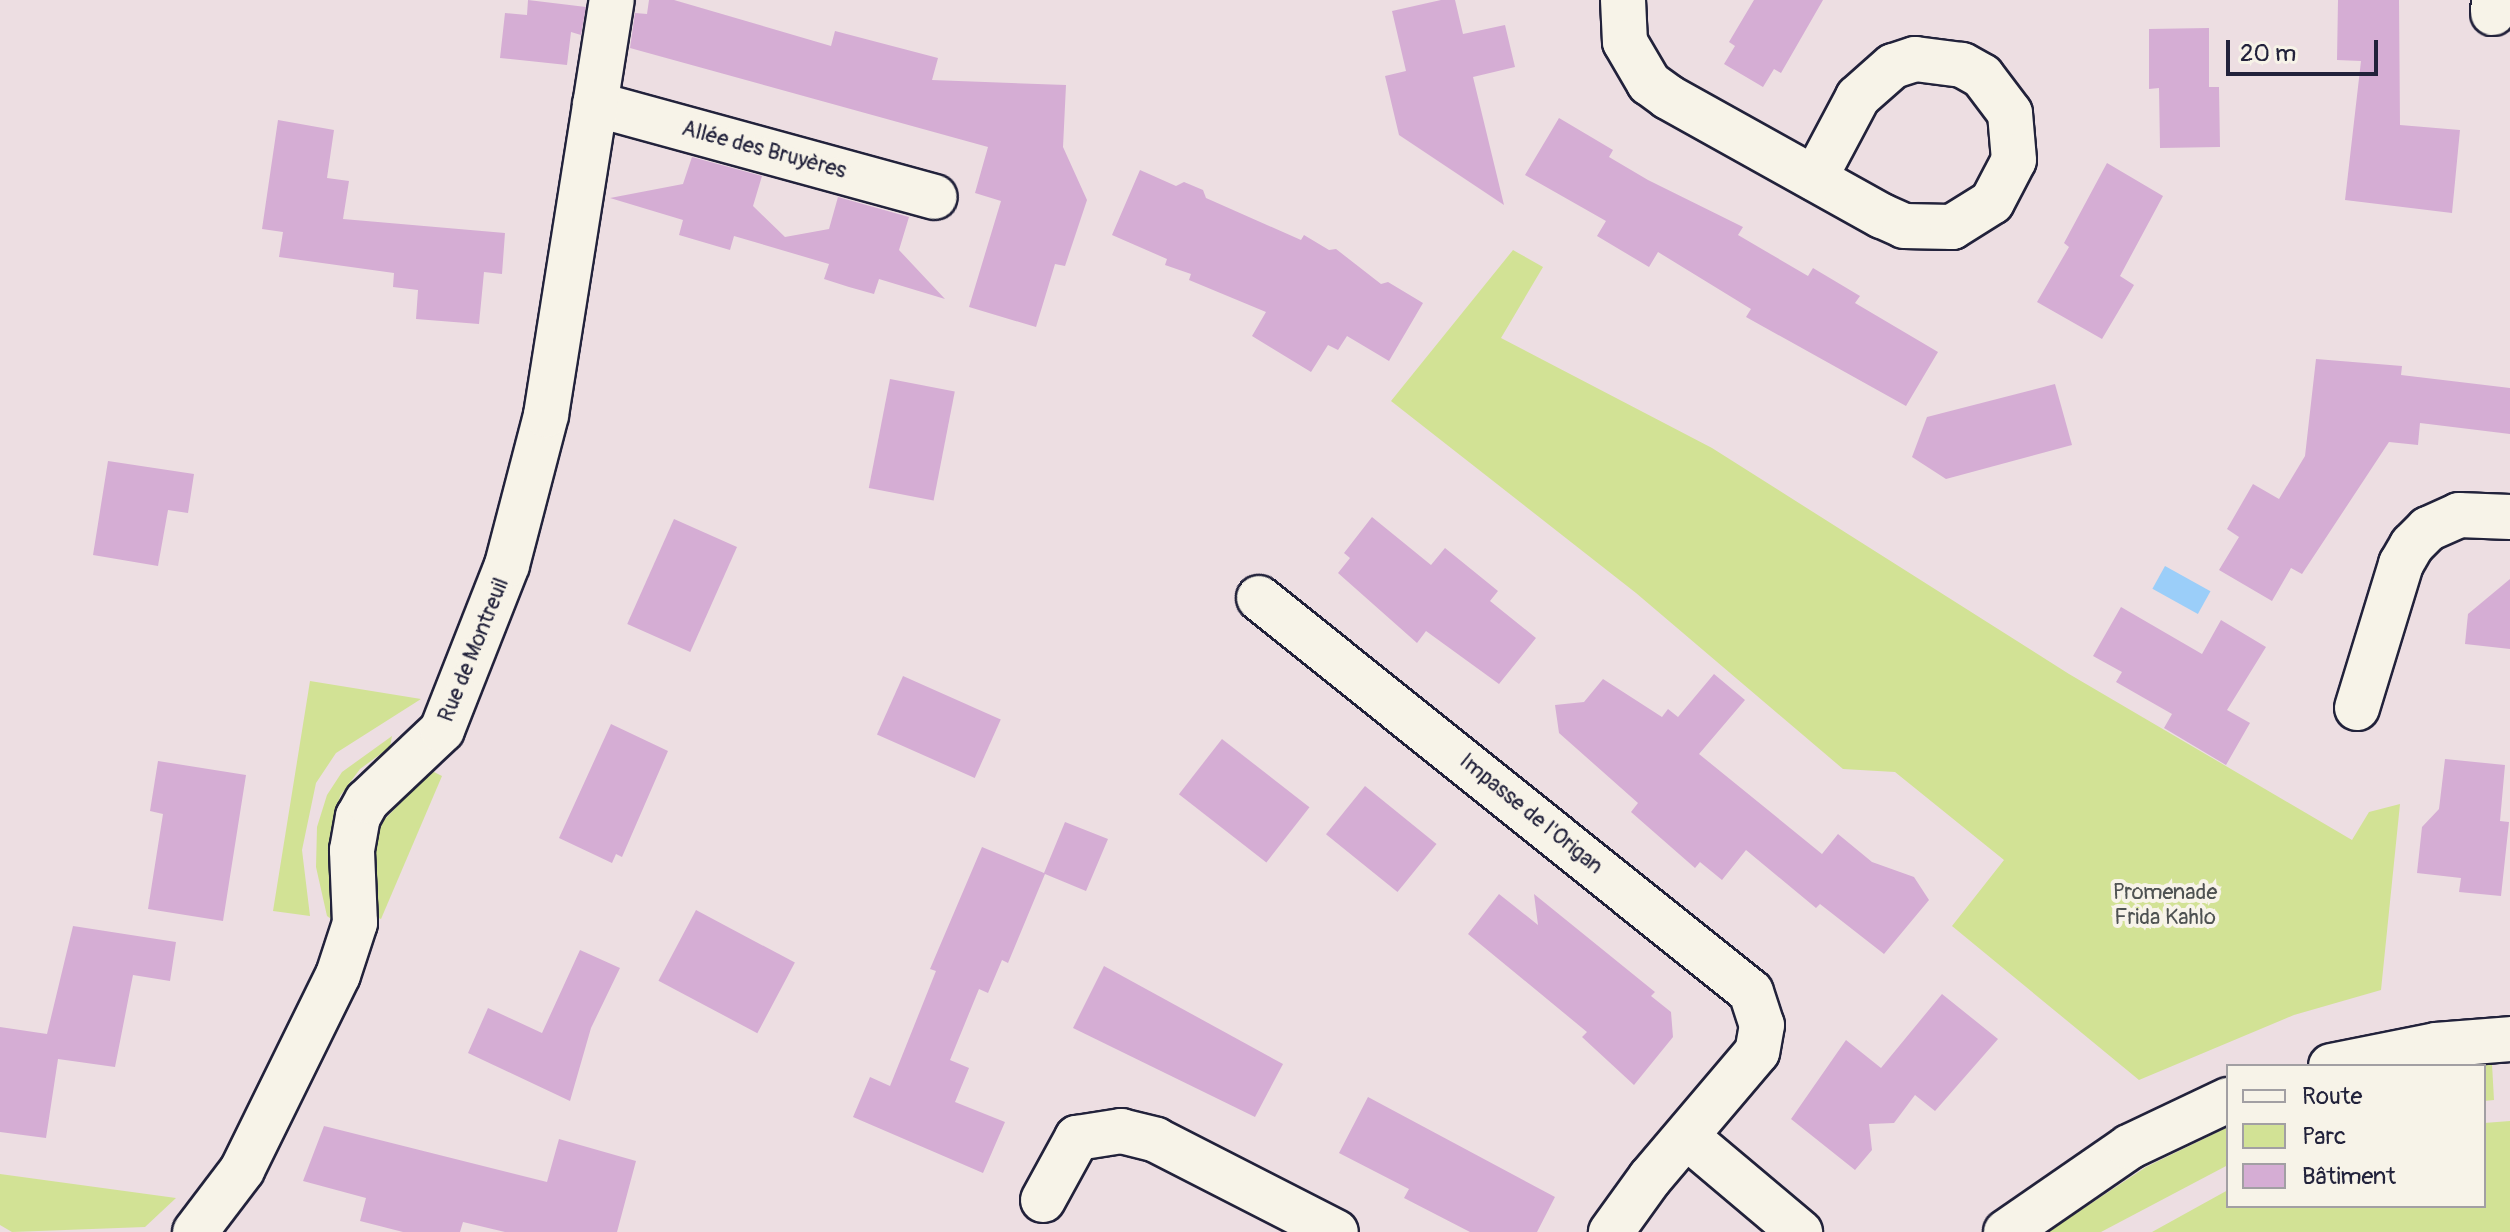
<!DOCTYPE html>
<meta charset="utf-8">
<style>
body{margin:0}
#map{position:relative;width:2510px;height:1232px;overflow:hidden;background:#eddee2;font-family:Pangolin,sans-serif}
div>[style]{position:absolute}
.green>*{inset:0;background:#d2e295}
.water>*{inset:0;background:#9bcef9;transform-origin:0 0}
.building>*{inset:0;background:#d5add4;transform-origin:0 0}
.roads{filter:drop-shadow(2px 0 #22223b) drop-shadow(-2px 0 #22223b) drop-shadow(0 2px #22223b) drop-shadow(0 -2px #22223b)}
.minor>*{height:44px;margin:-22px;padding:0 22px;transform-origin:22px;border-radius:22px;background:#f7f3e8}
.tertiary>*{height:44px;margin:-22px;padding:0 22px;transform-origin:22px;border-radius:22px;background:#f7f3e8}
span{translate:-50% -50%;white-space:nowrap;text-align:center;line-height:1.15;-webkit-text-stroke:8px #f7f3e8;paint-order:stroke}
.street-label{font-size:22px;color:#22223b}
.park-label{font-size:22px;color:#4e5252}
.legend{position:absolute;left:2226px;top:1064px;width:260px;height:144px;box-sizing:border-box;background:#f7f3e8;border:2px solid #a29fa3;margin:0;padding:10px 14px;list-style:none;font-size:24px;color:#22223b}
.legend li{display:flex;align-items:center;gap:16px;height:40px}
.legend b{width:40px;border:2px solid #a29fa3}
.scale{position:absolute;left:2226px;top:40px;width:152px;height:36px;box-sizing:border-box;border:4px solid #22223b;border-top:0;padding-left:10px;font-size:24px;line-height:28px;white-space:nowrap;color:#22223b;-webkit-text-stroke:6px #f7f3e8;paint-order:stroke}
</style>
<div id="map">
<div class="green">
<div style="clip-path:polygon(1513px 250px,1543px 267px,1501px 338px,1712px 448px,2069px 674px,2352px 840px,2369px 812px,2400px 804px,2381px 990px,2294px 1015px,2139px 1080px,1952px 926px,2004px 860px,1895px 772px,1843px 769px,1636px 593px,1391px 401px)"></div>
<div style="clip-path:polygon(310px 681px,421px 699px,336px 753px,316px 783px,302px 850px,310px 916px,273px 911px)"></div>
<div style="clip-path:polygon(392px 736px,390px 747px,360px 769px,340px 796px,329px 850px,334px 921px,327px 916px,316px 867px,317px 827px,327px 795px,342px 772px)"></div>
<div style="clip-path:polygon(432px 771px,442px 776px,381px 919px,376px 917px,374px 864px,378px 826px)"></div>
<div style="clip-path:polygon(2492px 1064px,2494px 1100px,2484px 1101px,2484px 1066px,2474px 1066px)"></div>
<div style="clip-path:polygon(2510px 1121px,2510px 1232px,2152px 1232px,2228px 1190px,2228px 1206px,2484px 1206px,2484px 1123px)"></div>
<div style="clip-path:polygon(2228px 1127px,2228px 1165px,2101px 1232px,2048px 1232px,2146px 1167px)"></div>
<div style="clip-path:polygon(0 1174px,176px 1198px,145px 1227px,12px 1232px,0 1225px)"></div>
</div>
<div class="water">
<div style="left:2165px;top:566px;width:52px;height:26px;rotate:29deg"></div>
</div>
<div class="building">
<div style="clip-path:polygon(528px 0,586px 7px,581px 35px,571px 32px,567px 65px,500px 58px,505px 13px,527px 15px)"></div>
<div style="clip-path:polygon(649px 0,674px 0,831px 46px,835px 31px,938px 58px,932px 80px,1066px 85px,1063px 147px,1087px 200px,1065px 266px,1055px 264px,1036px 327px,969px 307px,1001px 201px,975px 193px,988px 147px,630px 48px,635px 13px,647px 14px)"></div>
<div style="clip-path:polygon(1441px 0,1455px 0,1463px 34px,1505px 25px,1515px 67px,1473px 77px,1504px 205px,1399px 135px,1385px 76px,1406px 71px,1392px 11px)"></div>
<div style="clip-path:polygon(1754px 0,1823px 0,1781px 73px,1774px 69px,1763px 87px,1724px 64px,1735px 46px,1729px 42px)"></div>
<div style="clip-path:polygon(2338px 0,2399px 0,2400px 125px,2460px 130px,2452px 213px,2345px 200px,2361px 61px,2337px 60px)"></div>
<div style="clip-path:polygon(2209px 28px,2209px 87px,2219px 87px,2220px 147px,2160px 148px,2159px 88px,2149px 89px,2149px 29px)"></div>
<div style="clip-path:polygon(1559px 118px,1613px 150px,1609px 157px,1648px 180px,1743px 227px,1738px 235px,1808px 276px,1813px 268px,1860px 296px,1855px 303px,1938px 352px,1906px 406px,1746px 317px,1751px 309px,1658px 252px,1649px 267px,1597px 236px,1606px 221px,1525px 175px)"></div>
<div style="clip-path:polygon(278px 120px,334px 130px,327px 178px,349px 181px,343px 219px,505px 233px,502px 274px,484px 272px,479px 324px,416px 319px,418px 290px,393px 287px,394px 273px,279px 257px,283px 232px,262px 229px)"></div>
<div style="clip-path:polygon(692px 157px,762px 176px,753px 206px,785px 237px,829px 229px,838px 197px,909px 217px,899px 250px,945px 299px,879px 279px,874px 294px,849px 287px,824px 279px,829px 264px,734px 236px,730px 250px,679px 235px,683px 220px,610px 198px,683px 184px)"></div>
<div style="clip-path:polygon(2107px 163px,2163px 196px,2120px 276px,2134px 285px,2102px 339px,2037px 302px,2069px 247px,2064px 243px)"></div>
<div style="clip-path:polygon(1140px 170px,1176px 186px,1184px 182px,1203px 190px,1206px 198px,1301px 240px,1304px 235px,1329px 250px,1336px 249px,1381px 284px,1388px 282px,1423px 303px,1389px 361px,1347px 336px,1338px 350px,1328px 345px,1311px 372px,1252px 336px,1266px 312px,1189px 280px,1191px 274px,1165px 265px,1167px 259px,1112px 235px)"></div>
<div style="clip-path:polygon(2316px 359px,2402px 366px,2401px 375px,2510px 388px,2510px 434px,2420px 423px,2418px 445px,2389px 442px,2302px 574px,2291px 568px,2272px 601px,2219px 570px,2239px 537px,2227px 529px,2253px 484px,2279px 499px,2305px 456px)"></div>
<div style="left:890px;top:379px;width:66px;height:111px;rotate:11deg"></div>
<div style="clip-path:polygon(2055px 384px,2072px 445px,1946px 479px,1912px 457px,1927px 417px)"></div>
<div style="clip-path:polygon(108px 461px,194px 474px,188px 513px,168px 510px,158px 566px,93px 555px)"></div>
<div style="clip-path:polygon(1372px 517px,1431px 565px,1445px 548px,1498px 591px,1490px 601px,1536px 638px,1499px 684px,1426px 631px,1417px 643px,1338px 573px,1350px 558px,1344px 553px)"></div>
<div style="left:674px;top:519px;width:69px;height:115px;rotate:24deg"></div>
<div style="clip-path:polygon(2510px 579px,2510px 649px,2465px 644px,2468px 614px)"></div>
<div style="clip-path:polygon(2121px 607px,2202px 654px,2221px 620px,2266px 647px,2227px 710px,2250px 723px,2226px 765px,2164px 728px,2172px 714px,2116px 682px,2122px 672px,2093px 656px)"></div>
<div style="clip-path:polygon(1714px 674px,1745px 700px,1699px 754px,1822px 854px,1838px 834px,1872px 862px,1914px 877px,1929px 900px,1884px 954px,1820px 904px,1816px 908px,1746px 850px,1722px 880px,1700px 862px,1695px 868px,1631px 812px,1638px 803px,1559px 733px,1555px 705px,1584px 702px,1603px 679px,1662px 717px,1668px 709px,1678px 717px)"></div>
<div style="left:903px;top:676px;width:107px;height:64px;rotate:24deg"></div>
<div style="clip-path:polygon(611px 724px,668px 751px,622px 857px,616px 854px,612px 863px,559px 838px)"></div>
<div style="left:1222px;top:739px;width:111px;height:70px;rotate:38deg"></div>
<div style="clip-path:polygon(2445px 759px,2505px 765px,2500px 821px,2509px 822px,2501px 896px,2459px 892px,2461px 878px,2417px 873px,2422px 827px,2439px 809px)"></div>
<div style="clip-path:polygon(158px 761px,246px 775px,223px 921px,148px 909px,163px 814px,150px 811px)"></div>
<div style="left:1365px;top:786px;width:92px;height:62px;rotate:39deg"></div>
<div style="clip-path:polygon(1065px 822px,1108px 839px,1086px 891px,1045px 874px,1008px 963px,1002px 960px,988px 993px,979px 989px,950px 1060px,969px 1068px,955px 1102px,1005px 1122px,983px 1173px,853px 1117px,870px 1077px,890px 1086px,936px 971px,930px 969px,982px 847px,1044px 873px)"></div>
<div style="clip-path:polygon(1499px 894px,1538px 925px,1534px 894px,1655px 992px,1651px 996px,1671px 1012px,1673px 1037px,1634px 1085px,1582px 1037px,1587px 1032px,1468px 934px)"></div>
<div style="left:696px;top:910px;width:112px;height:80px;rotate:28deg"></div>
<div style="clip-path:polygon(73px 926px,176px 942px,170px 981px,133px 975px,115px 1067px,58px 1059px,46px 1138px,0 1132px,0 1027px,47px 1034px)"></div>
<div style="clip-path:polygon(580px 950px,620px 968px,591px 1028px,570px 1101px,468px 1053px,488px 1008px,542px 1033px)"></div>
<div style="clip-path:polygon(1104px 966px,1283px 1064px,1255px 1117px,1073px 1028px)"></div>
<div style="clip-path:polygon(1942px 994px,1998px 1039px,1935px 1111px,1915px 1095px,1894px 1123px,1869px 1124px,1872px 1150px,1855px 1170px,1791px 1119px,1846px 1040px,1881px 1068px)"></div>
<div style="clip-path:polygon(1368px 1097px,1555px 1197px,1537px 1232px,1470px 1232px,1404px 1198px,1409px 1189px,1339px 1153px)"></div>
<div style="clip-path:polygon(324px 1126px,547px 1182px,559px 1139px,636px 1161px,617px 1232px,505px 1232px,463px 1222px,460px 1232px,403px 1232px,360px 1221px,366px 1198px,303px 1181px)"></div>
</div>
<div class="roads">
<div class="minor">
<div style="left:1623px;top:0;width:42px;rotate:87.3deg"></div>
<div style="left:1625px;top:42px;width:48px;rotate:59.7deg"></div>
<div style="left:1649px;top:83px;width:24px;rotate:36deg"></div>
<div style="left:1668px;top:97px;width:245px;rotate:29.1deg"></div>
<div style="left:1882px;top:216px;width:24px;rotate:24deg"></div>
<div style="left:1904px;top:226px;width:48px;rotate:1.2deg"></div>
<div style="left:1952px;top:227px;width:47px;rotate:-32deg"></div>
<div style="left:1992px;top:202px;width:47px;rotate:-62.4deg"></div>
<div style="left:2014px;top:160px;width:47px;rotate:-94.9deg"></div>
<div style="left:2010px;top:113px;width:46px;rotate:-127.1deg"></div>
<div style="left:1982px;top:76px;width:23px;rotate:-151deg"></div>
<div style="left:1962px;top:65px;width:47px;rotate:-172.7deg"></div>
<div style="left:1915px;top:59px;width:23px;rotate:162deg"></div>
<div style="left:1893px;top:66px;width:47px;rotate:138.5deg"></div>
<div style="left:1858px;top:97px;width:92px;rotate:118deg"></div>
<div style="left:2493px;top:13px;width:13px;rotate:-86deg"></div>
<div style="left:595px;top:104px;width:352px;rotate:15.3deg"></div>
<div style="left:1259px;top:598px;width:630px;rotate:38.69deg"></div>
<div style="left:1751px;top:992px;width:35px;rotate:72deg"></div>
<div style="left:1762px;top:1025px;width:27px;rotate:100deg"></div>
<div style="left:1757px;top:1052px;width:165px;rotate:130.3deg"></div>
<div style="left:1650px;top:1178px;width:67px;rotate:125.8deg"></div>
<div style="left:2357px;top:708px;width:151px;rotate:-73deg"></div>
<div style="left:2401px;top:564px;width:22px;rotate:-60deg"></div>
<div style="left:2412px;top:545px;width:23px;rotate:-45deg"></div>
<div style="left:2428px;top:529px;width:34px;rotate:-24deg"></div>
<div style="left:2459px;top:515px;width:51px;rotate:2.2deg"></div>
<div style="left:1687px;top:1137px;width:148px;rotate:40.1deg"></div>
<div style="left:1043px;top:1200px;width:71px;rotate:-61.3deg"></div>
<div style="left:1077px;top:1138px;width:45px;rotate:-9deg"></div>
<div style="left:1121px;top:1131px;width:36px;rotate:14deg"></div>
<div style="left:1156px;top:1140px;width:202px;rotate:27.1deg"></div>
<div style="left:195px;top:1232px;width:78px;rotate:-52.8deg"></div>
<div style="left:242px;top:1170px;width:217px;rotate:-63.8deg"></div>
<div style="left:338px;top:975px;width:55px;rotate:-71.9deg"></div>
<div style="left:355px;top:923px;width:73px;rotate:-92.4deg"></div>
<div style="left:352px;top:850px;width:34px;rotate:-80deg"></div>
<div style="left:358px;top:817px;width:18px;rotate:-61deg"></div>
<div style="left:367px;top:801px;width:103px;rotate:-43.4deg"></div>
<div style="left:442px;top:730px;width:177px;rotate:-68.5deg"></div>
<div style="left:507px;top:565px;width:155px;rotate:-75.4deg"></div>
<div style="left:546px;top:415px;width:420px;rotate:-81deg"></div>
</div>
<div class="tertiary">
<div style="left:2331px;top:1066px;width:107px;rotate:-11.3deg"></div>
<div style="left:2436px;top:1045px;width:74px;rotate:-4.6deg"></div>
<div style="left:2006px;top:1232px;width:150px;rotate:-34.6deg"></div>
<div style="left:2129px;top:1147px;width:110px;rotate:-25.4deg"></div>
</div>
</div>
<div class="street-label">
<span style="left:764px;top:150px;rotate:15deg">Allée des Bruyères</span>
<span style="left:474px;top:650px;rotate:-68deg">Rue de Montreuil</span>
<span style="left:1531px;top:814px;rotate:39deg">Impasse de l'Origan</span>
</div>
<div class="park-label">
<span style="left:2165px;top:905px">Promenade<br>Frida Kahlo</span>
</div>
<ul class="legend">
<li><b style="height:10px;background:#f7f3e8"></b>Route</li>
<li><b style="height:22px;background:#d2e295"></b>Parc</li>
<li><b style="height:22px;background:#d5add4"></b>Bâtiment</li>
</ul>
<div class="scale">20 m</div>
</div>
